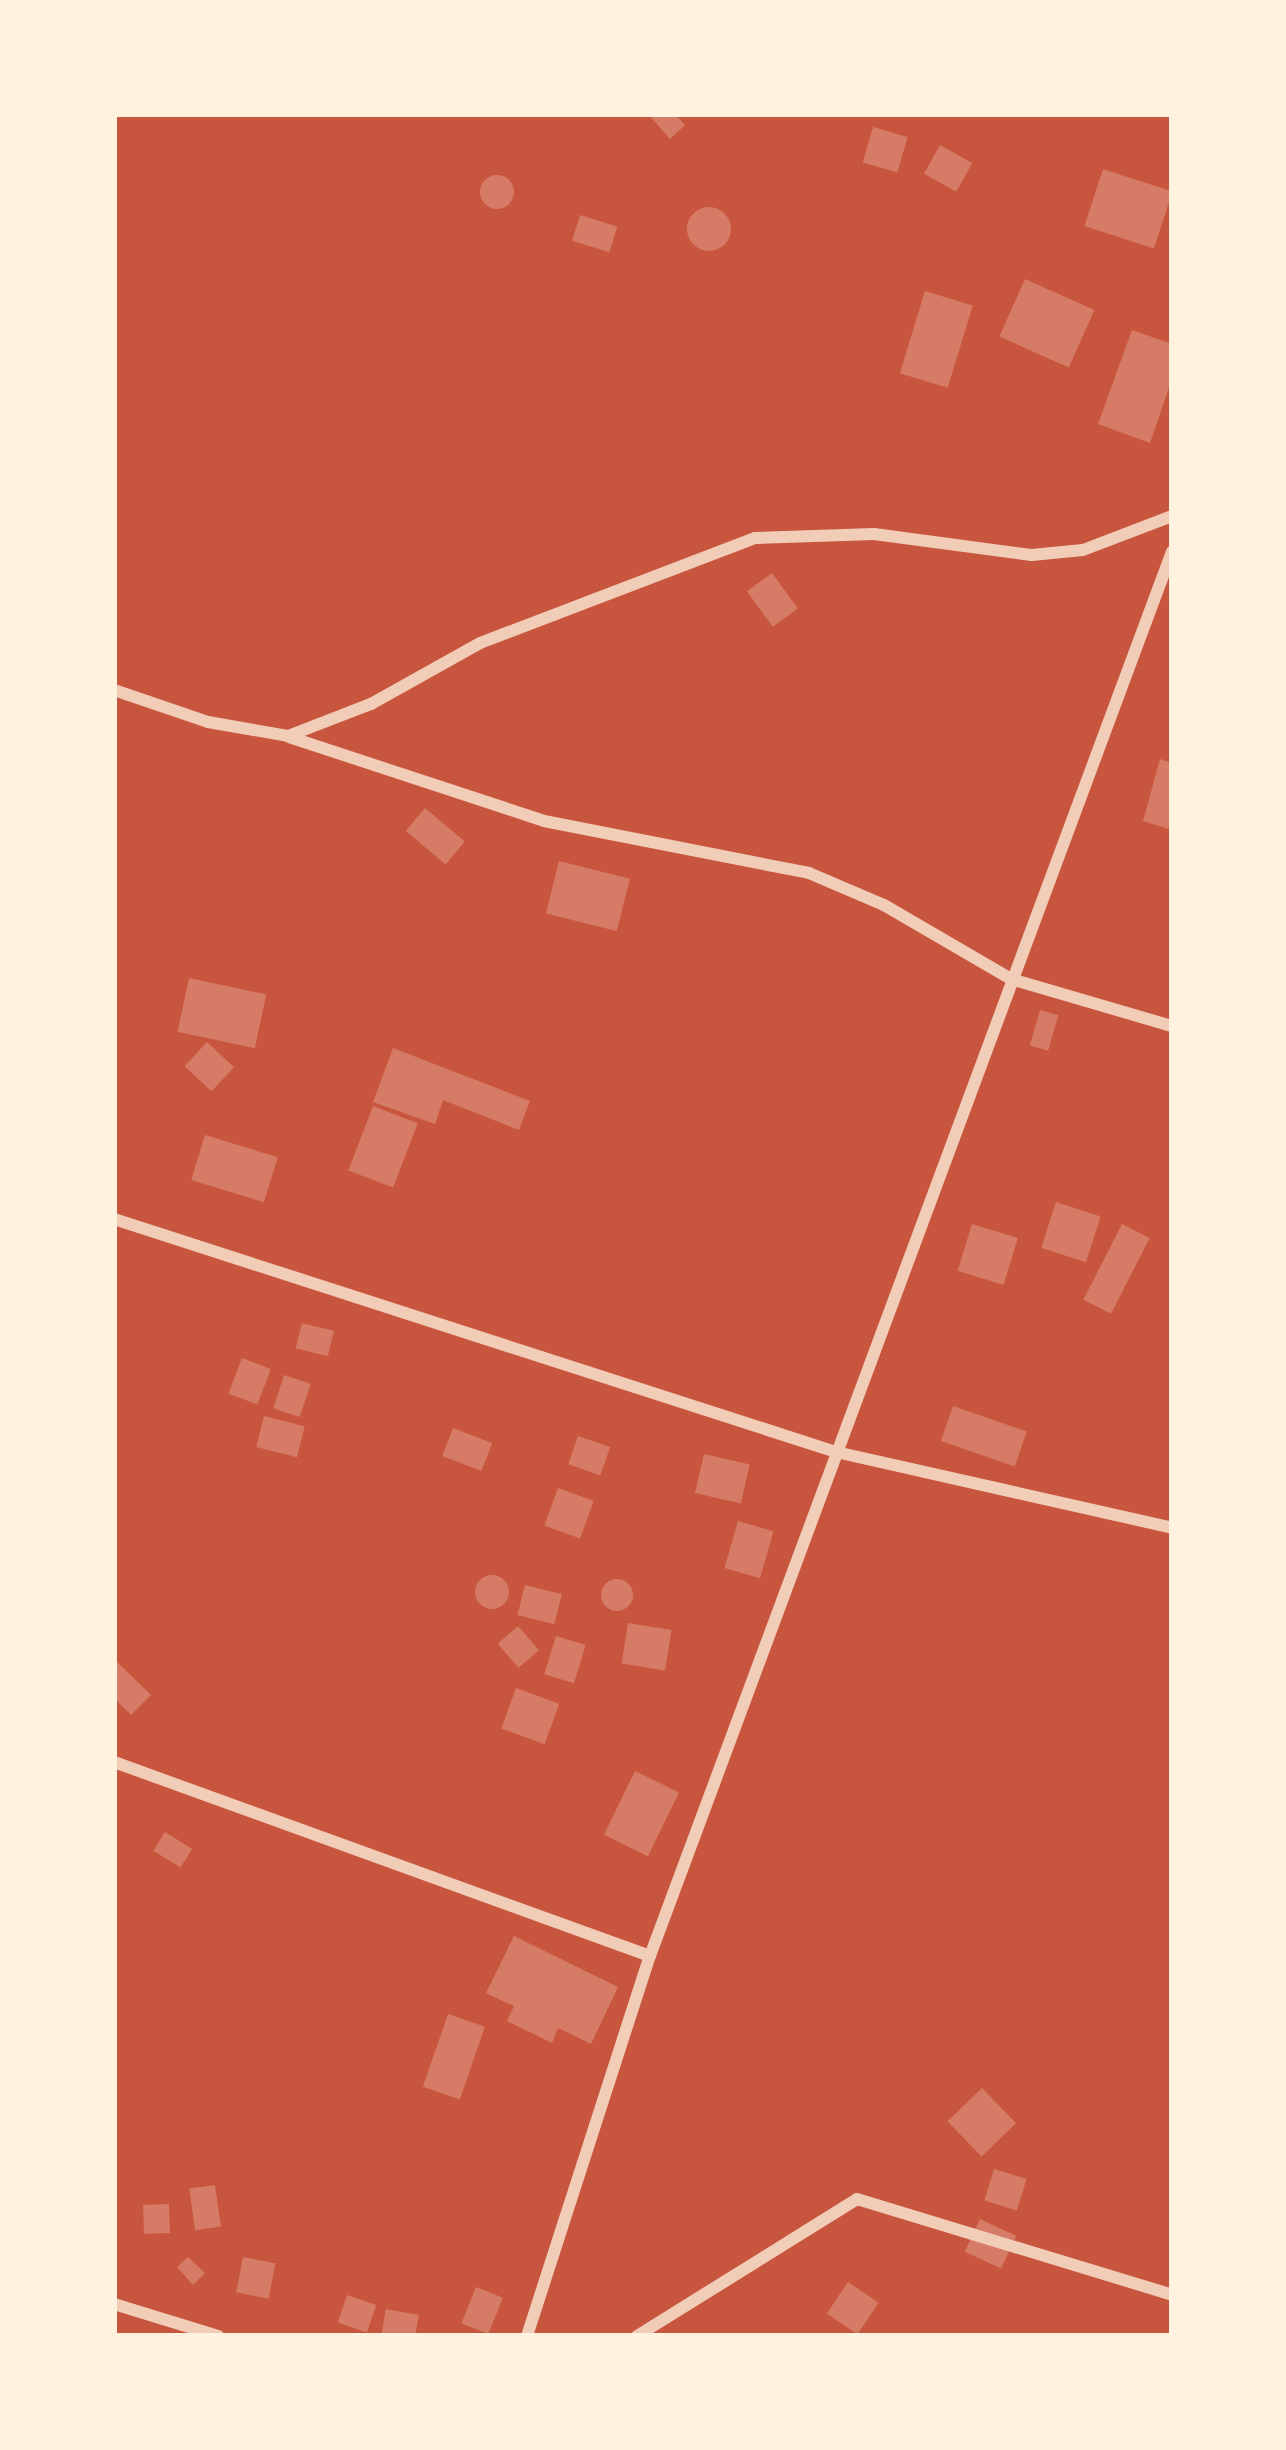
<!DOCTYPE html>
<style>
body{margin:0}
#map{position:relative;width:1286px;height:2450px;overflow:hidden;background:#c8553d;font-family:"Sofia Sans Condensed",sans-serif}
div>[style]{position:absolute}
.building>*{inset:0;background:#d67c66;transform-origin:0 0}
.round{border-radius:50%}
.minor>*{height:12px;margin:-6px;padding:0 6px;transform-origin:6px;border-radius:6px;background:#f1ccb7}
span{translate:-50% -50%;white-space:nowrap;text-align:center;line-height:1.15;-webkit-text-stroke:9px #fff3e0;paint-order:stroke}
.frame{position:absolute;inset:0;border:117px solid #fff3e0;pointer-events:none}
</style>
<div id="map">
<div class="building">
<div style="clip-path:polygon(648px 114px,675px 114px,685px 125px,670px 139px)"></div>
<div style="left:873px;top:127px;width:36px;height:37px;rotate:16deg"></div>
<div style="left:940px;top:145px;width:37px;height:33px;rotate:29deg"></div>
<div style="left:1103px;top:169px;width:73px;height:60px;rotate:18deg"></div>
<div class="round" style="left:480px;top:175px;width:34px;height:34px"></div>
<div class="round" style="left:687px;top:207px;width:44px;height:44px"></div>
<div style="left:580px;top:215px;width:39px;height:27px;rotate:17deg"></div>
<div style="left:1025px;top:279px;width:76px;height:63px;rotate:24deg"></div>
<div style="left:925px;top:291px;width:50px;height:86px;rotate:17deg"></div>
<div style="clip-path:polygon(1132px 330px,1172px 344px,1172px 379px,1150px 443px,1098px 424px)"></div>
<div style="left:772px;top:573px;width:44px;height:31px;rotate:54deg"></div>
<div style="clip-path:polygon(1160px 759px,1172px 763px,1172px 830px,1143px 821px)"></div>
<div style="left:425px;top:808px;width:52px;height:30px;rotate:40deg"></div>
<div style="left:559px;top:861px;width:73px;height:54px;rotate:14deg"></div>
<div style="left:189px;top:978px;width:79px;height:55px;rotate:12deg"></div>
<div style="left:1040px;top:1010px;width:19px;height:37px;rotate:16deg"></div>
<div style="left:207px;top:1042px;width:37px;height:33px;rotate:43deg"></div>
<div style="clip-path:polygon(393px 1048px,530px 1101px,519px 1130px,443px 1100px,435px 1124px,373px 1102px)"></div>
<div style="left:373px;top:1106px;width:48px;height:69px;rotate:21deg"></div>
<div style="left:205px;top:1135px;width:76px;height:47px;rotate:17deg"></div>
<div style="left:1056px;top:1202px;width:47px;height:48px;rotate:18deg"></div>
<div style="left:972px;top:1224px;width:48px;height:49px;rotate:17deg"></div>
<div style="left:1122px;top:1224px;width:31px;height:85px;rotate:27deg"></div>
<div style="left:302px;top:1323px;width:33px;height:26px;rotate:14deg"></div>
<div style="left:242px;top:1358px;width:31px;height:38px;rotate:21deg"></div>
<div style="left:284px;top:1375px;width:28px;height:35px;rotate:18deg"></div>
<div style="left:953px;top:1406px;width:78px;height:37px;rotate:19deg"></div>
<div style="left:264px;top:1416px;width:42px;height:32px;rotate:14deg"></div>
<div style="left:453px;top:1428px;width:42px;height:30px;rotate:21deg"></div>
<div style="left:578px;top:1436px;width:34px;height:30px;rotate:19deg"></div>
<div style="left:704px;top:1454px;width:47px;height:40px;rotate:13deg"></div>
<div style="left:558px;top:1488px;width:38px;height:40px;rotate:20deg"></div>
<div style="left:738px;top:1521px;width:37px;height:49px;rotate:16deg"></div>
<div class="round" style="left:475px;top:1575px;width:34px;height:34px"></div>
<div class="round" style="left:601px;top:1579px;width:32px;height:32px"></div>
<div style="left:525px;top:1585px;width:38px;height:31px;rotate:14deg"></div>
<div style="left:628px;top:1623px;width:44px;height:41px;rotate:9deg"></div>
<div style="left:518px;top:1626px;width:32px;height:27px;rotate:49deg"></div>
<div style="left:556px;top:1636px;width:31px;height:40px;rotate:17deg"></div>
<div style="clip-path:polygon(114px 1659px,151px 1695px,131px 1715px,114px 1698px)"></div>
<div style="left:516px;top:1688px;width:46px;height:43px;rotate:20deg"></div>
<div style="left:635px;top:1771px;width:49px;height:71px;rotate:26deg"></div>
<div style="left:165px;top:1832px;width:32px;height:22px;rotate:32deg"></div>
<div style="clip-path:polygon(514px 1936px,618px 1987px,591px 2044px,558px 2028px,552px 2043px,507px 2021px,514px 2006px,486px 1993px)"></div>
<div style="left:448px;top:2014px;width:39px;height:77px;rotate:19deg"></div>
<div style="left:982px;top:2088px;width:49px;height:48px;rotate:46deg"></div>
<div style="left:994px;top:2169px;width:34px;height:33px;rotate:17deg"></div>
<div style="left:215px;top:2185px;width:42px;height:26px;rotate:82deg"></div>
<div style="left:169px;top:2204px;width:29px;height:26px;rotate:88deg"></div>
<div style="left:980px;top:2219px;width:40px;height:36px;rotate:25deg"></div>
<div style="clip-path:polygon(188px 2257px,205px 2273px,193px 2285px,177px 2267px)"></div>
<div style="left:243px;top:2257px;width:33px;height:36px;rotate:11deg"></div>
<div style="left:848px;top:2282px;width:37px;height:38px;rotate:34deg"></div>
<div style="left:476px;top:2287px;width:29px;height:39px;rotate:22deg"></div>
<div style="left:347px;top:2295px;width:31px;height:29px;rotate:19deg"></div>
<div style="clip-path:polygon(386px 2309px,419px 2315px,415px 2336px,381px 2336px)"></div>
</div>
<div class="minor">
<div style="left:114px;top:690px;width:99px;rotate:18.8deg"></div>
<div style="left:208px;top:722px;width:81px;rotate:9.9deg"></div>
<div style="left:288px;top:736px;width:89px;rotate:-21.1deg"></div>
<div style="left:371px;top:704px;width:125px;rotate:-29.2deg"></div>
<div style="left:480px;top:643px;width:294px;rotate:-20.9deg"></div>
<div style="left:755px;top:538px;width:119px;rotate:-1.9deg"></div>
<div style="left:874px;top:534px;width:159px;rotate:7.6deg"></div>
<div style="left:1032px;top:555px;width:51px;rotate:-5.6deg"></div>
<div style="left:1083px;top:550px;width:95px;rotate:-20.9deg"></div>
<div style="left:289px;top:737px;width:268px;rotate:18.2deg"></div>
<div style="left:544px;top:821px;width:270px;rotate:11.1deg"></div>
<div style="left:809px;top:873px;width:82px;rotate:23.1deg"></div>
<div style="left:884px;top:905px;width:147px;rotate:30.2deg"></div>
<div style="left:1011px;top:979px;width:168px;rotate:16.3deg"></div>
<div style="left:114px;top:1219px;width:759px;rotate:17.89deg"></div>
<div style="left:836px;top:1452px;width:344px;rotate:12.7deg"></div>
<div style="left:114px;top:1762px;width:570px;rotate:19.9deg"></div>
<div style="left:114px;top:2304px;width:109px;rotate:17.1deg"></div>
<div style="left:527px;top:2336px;width:399px;rotate:-72.1deg"></div>
<div style="left:650px;top:1956px;width:1498px;rotate:-69.61deg"></div>
<div style="left:637px;top:2336px;width:259px;rotate:-31.9deg"></div>
<div style="left:857px;top:2199px;width:329px;rotate:16.9deg"></div>
</div>
<div class="frame"></div>
</div>
